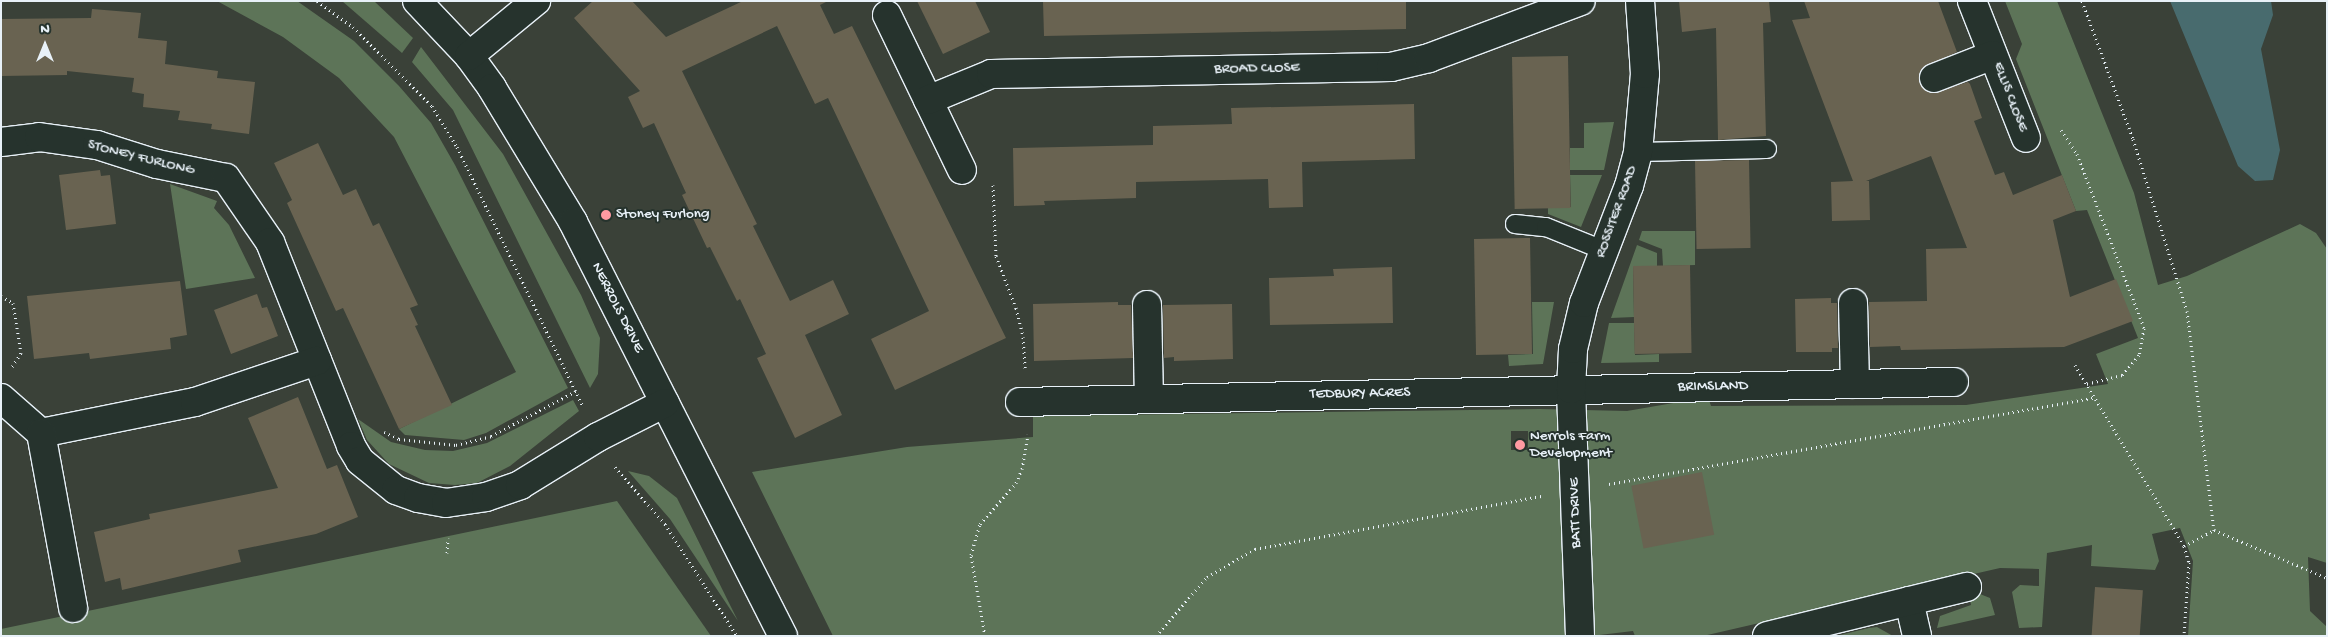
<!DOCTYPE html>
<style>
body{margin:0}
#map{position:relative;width:2328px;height:637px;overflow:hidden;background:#3a4138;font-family:"Gochi Hand",sans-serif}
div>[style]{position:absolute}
.green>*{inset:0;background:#5d7458}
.water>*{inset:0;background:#486b6e}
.building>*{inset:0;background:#696351;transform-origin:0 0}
.path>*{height:3px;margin-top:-1.5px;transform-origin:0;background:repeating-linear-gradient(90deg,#e8f1f8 0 1px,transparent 0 5px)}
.roads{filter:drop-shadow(1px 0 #e8f1f8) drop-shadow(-1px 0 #e8f1f8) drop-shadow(0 1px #e8f1f8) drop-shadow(0 -1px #e8f1f8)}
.service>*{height:18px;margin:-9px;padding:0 9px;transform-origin:9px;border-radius:9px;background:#26332d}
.minor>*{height:28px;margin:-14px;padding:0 14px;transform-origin:14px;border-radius:14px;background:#26332d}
.dots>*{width:14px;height:14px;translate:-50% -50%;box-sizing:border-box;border:2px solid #26332d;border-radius:50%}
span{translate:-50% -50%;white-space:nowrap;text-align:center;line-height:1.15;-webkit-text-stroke:4px #26332d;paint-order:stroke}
.street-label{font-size:15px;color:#e8f1f8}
.poi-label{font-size:15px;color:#e8f1f8}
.left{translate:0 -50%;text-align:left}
.frame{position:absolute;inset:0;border:2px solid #e8f1f8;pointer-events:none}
.north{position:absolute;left:20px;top:20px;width:50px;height:50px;-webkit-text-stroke:4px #26332d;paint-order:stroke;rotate:0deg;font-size:14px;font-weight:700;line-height:20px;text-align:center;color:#e8f1f8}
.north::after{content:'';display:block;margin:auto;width:18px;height:22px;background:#e8f1f8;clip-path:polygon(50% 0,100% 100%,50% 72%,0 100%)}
</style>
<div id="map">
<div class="green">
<div style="clip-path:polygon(217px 1px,297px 1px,354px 41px,399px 86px,431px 123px,455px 165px,568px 388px,486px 433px,464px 440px,405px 435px,399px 429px,516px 372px,394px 137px,339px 78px,283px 37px)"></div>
<div style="clip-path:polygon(342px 1px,374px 1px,413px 38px,402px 53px)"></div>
<div style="clip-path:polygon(evenodd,2005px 1px,2057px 1px,2134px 193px,2158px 285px,2187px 276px,2300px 224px,2316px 233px,2327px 249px,2327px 563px,2308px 557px,2310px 611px,2327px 627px,2327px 636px,2188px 636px,2193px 561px,2180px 528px,2152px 534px,2159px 561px,2155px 570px,2091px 566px,2092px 545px,2047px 553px,2042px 627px,2019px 628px,2012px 592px,2020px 585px,2039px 586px,2039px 569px,2000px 568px,1703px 636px,1635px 636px,1633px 631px,1591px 636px,833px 636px,752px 472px,907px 447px,1033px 437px,1033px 416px,1539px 409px,1627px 411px,1708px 397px,1711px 406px,1966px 405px,2108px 384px,2096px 354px,2138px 338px,2087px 210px,2076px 211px,2016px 59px,2022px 44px,2005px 1px,1511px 431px,1528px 431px,1528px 450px,1511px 450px,1511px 431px)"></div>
<div style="clip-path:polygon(421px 47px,503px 154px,581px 295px,600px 338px,598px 374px,590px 388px,453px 110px,412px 62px)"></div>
<div style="clip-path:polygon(1614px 122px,1604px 170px,1570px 170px,1570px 148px,1584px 148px,1584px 123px)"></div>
<div style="clip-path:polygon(1570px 175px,1602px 175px,1581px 227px,1548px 214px,1548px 208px,1571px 207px)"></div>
<div style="clip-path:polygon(170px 184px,217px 201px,214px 208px,229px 225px,255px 278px,186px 289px)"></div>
<div style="clip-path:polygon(1642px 231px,1695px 231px,1695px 265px,1663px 266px,1662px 249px,1639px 240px)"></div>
<div style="clip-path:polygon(1637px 245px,1657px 253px,1657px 266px,1633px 267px,1634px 317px,1611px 318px)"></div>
<div style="clip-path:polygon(1532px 302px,1554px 302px,1543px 364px,1509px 366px,1508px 355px,1533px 354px)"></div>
<div style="clip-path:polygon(1609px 323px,1634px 323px,1635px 355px,1659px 354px,1659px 362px,1601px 363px)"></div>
<div style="clip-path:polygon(573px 400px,579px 411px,510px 466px,477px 483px,455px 485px,429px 483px,389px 464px,367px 440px,358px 419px,391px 442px,425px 450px,453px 451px,487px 443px)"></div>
<div style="clip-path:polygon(628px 471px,649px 476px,677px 498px,738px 621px,670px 519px)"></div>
<div style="clip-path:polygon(617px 501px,711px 636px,1px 636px,1px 629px)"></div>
<div style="clip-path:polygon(1975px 592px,1990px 598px,1995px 615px,1937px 628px,1940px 616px,1971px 605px,1969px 593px)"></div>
<div style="clip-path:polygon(1877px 627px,1893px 636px,1836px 636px,1869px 628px)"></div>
</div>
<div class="water">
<div style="clip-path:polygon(2170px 1px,2271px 1px,2273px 15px,2261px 49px,2280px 150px,2273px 180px,2255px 181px,2238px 166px)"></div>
</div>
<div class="building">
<div style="clip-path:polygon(593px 1px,632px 1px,666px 37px,743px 1px,828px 1px,820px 5px,834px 34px,852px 26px,1006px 338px,895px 390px,871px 339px,929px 311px,828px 98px,815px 104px,777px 26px,682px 71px,757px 224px,753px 226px,790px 301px,833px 280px,849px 314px,805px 335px,842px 415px,795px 438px,757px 358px,766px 354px,740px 299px,737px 301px,710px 247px,707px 248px,682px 195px,686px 193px,654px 123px,643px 128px,628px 97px,640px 91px,574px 18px)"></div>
<div style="clip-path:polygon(917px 1px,975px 1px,990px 32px,943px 54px)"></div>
<div style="clip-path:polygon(1043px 1px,1406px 1px,1406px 29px,1044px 36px)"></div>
<div style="clip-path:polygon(1679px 1px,1769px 1px,1771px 22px,1763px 23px,1766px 136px,1718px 140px,1716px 28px,1682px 32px)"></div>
<div style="clip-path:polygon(1804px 1px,1938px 1px,1957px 52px,1922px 68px,1920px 84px,1932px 93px,1968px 82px,1970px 84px,1982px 118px,1974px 121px,1995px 175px,2004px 172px,2013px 195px,2062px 175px,2076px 211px,2053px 220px,2070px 297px,2116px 279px,2133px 321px,2064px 347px,1901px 350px,1900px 346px,1870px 347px,1869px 302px,1927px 301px,1926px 249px,1967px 248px,1931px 156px,1866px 181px,1869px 181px,1870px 220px,1832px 221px,1831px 182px,1853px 181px,1792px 20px,1810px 18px)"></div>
<div style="clip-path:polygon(92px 9px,141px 13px,138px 38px,167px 41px,165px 64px,218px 71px,217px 78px,255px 82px,249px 134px,211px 129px,212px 124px,178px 120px,180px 111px,143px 107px,144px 94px,132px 92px,134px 78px,67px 71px,67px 75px,1px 76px,1px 19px,91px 18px)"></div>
<div style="left:1568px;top:56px;width:152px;height:56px;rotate:89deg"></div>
<div style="clip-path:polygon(1414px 104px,1415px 159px,1302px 162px,1303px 207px,1269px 208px,1268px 179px,1136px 182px,1136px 198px,1044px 201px,1045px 205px,1014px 206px,1013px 148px,1153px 145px,1153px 126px,1232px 124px,1231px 108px)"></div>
<div style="clip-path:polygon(318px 143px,343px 195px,356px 189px,373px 226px,379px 223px,418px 305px,410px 308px,418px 325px,415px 326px,452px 405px,399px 429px,343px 308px,336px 311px,287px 203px,292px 200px,274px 163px)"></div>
<div style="left:1749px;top:160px;width:88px;height:54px;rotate:89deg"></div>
<div style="clip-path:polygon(100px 170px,101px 176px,110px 175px,116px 224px,66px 230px,59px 175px)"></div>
<div style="left:1530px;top:238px;width:116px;height:56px;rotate:89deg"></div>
<div style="left:1690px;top:265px;width:88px;height:57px;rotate:89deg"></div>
<div style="clip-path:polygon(1392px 267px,1393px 323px,1270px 325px,1269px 278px,1334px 276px,1333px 269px)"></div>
<div style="clip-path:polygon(180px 281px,187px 335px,170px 338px,171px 349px,90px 359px,89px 353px,34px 359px,27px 296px)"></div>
<div style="clip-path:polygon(257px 294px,262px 308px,267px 307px,278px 336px,231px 354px,214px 310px)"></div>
<div style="clip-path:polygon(1831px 298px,1831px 303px,1837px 303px,1838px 348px,1832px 348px,1832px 352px,1796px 352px,1795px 299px)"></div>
<div style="clip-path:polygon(1118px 302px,1118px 305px,1131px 305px,1133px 358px,1034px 361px,1033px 304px)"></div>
<div style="clip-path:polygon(1232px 304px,1233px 359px,1174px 361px,1174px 357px,1164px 358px,1163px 305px)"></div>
<div style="clip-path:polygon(298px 397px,327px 469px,337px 465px,358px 517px,316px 534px,238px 550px,241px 562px,122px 590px,120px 578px,105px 582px,94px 532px,150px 519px,149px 514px,278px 488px,248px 418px)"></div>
<div style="left:1702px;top:472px;width:64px;height:72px;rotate:79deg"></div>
<div style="left:2095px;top:587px;width:48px;height:49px;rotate:4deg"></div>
</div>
<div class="path">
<div style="left:317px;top:1px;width:44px;rotate:35.8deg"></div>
<div style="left:353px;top:27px;width:112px;rotate:45deg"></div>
<div style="left:432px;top:106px;width:48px;rotate:58.6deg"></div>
<div style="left:457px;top:147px;width:288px;rotate:64.1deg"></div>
<div style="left:2082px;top:1px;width:147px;rotate:69.7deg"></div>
<div style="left:2133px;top:139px;width:180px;rotate:72.6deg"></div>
<div style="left:2187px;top:311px;width:221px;rotate:83deg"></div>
<div style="left:2214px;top:530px;width:123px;rotate:23deg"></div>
<div style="left:2061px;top:130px;width:29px;rotate:56deg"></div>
<div style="left:2077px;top:154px;width:186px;rotate:68.9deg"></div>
<div style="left:2144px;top:328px;width:27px;rotate:100deg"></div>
<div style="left:2139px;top:355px;width:26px;rotate:130deg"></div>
<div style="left:2122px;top:375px;width:37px;rotate:166deg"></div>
<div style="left:993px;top:185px;width:71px;rotate:87.6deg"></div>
<div style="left:996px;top:256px;width:56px;rotate:69deg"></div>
<div style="left:1016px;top:308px;width:30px;rotate:76deg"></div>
<div style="left:1023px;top:337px;width:32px;rotate:86deg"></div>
<div style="left:1px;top:296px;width:14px;rotate:30deg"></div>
<div style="left:13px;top:303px;width:51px;rotate:80.9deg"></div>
<div style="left:21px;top:353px;width:17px;rotate:123deg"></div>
<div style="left:2075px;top:365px;width:211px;rotate:58.9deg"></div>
<div style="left:2184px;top:546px;width:17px;rotate:73deg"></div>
<div style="left:2189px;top:562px;width:74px;rotate:93.9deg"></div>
<div style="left:384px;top:432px;width:17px;rotate:25deg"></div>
<div style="left:399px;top:439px;width:57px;rotate:6deg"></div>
<div style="left:456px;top:445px;width:36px;rotate:-14deg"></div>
<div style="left:491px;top:436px;width:96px;rotate:-27.9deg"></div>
<div style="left:615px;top:467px;width:76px;rotate:48.7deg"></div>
<div style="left:665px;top:524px;width:133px;rotate:57.3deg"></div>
<div style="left:1609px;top:484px;width:492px;rotate:-10.1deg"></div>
<div style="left:2184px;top:546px;width:34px;rotate:-28deg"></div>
<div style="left:447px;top:553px;width:15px;rotate:-86deg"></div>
<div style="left:985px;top:636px;width:82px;rotate:-99.8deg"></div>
<div style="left:971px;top:555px;width:32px;rotate:-74deg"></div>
<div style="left:980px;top:524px;width:55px;rotate:-48.7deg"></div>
<div style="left:1016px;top:483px;width:15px;rotate:-67deg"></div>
<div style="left:1022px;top:469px;width:35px;rotate:-80deg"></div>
<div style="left:1156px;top:636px;width:78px;rotate:-49.2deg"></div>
<div style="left:1207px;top:577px;width:56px;rotate:-30.3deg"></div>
<div style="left:1255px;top:549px;width:291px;rotate:-10.5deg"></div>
</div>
<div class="roads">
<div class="service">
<div style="left:1638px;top:152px;width:129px;rotate:-1.3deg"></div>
<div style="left:1515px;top:224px;width:31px;rotate:6deg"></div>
<div style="left:1546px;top:227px;width:61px;rotate:22deg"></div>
</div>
<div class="minor">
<div style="left:417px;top:1px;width:76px;rotate:46.6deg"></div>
<div style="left:469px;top:56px;width:39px;rotate:54deg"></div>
<div style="left:492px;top:88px;width:157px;rotate:58.8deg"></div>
<div style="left:573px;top:222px;width:464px;rotate:63.1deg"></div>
<div style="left:1972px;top:1px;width:147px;rotate:68.5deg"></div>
<div style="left:887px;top:15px;width:172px;rotate:64.2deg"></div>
<div style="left:469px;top:56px;width:87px;rotate:-39.4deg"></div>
<div style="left:1934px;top:78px;width:63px;rotate:-21.3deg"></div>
<div style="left:928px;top:100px;width:68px;rotate:-22.4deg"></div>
<div style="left:991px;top:74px;width:400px;rotate:-1deg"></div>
<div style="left:1391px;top:67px;width:39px;rotate:-13deg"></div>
<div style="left:1429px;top:58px;width:162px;rotate:-20.6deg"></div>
<div style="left:1px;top:142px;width:38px;rotate:-7deg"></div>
<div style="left:39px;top:137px;width:59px;rotate:7.9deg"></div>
<div style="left:97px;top:145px;width:63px;rotate:17.6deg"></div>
<div style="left:157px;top:164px;width:70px;rotate:11.5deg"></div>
<div style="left:226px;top:178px;width:78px;rotate:55.5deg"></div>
<div style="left:270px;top:242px;width:219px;rotate:68.3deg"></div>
<div style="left:351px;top:446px;width:17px;rotate:59deg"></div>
<div style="left:360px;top:461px;width:46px;rotate:38.9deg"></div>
<div style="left:396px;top:490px;width:23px;rotate:20deg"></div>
<div style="left:418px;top:498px;width:28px;rotate:10deg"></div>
<div style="left:446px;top:503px;width:40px;rotate:-8.5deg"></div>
<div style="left:486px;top:497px;width:36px;rotate:-19deg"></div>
<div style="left:520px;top:485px;width:92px;rotate:-31.6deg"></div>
<div style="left:598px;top:437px;width:75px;rotate:-26.9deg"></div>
<div style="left:1853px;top:303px;width:81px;rotate:88.6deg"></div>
<div style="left:1147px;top:305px;width:93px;rotate:88.8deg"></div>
<div style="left:1px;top:398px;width:53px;rotate:41.2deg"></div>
<div style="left:41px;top:433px;width:157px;rotate:-11.4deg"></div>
<div style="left:195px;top:402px;width:129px;rotate:-18.6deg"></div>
<div style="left:1020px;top:402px;width:934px;rotate:-1.23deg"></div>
<div style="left:41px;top:433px;width:178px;rotate:79.6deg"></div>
<div style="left:1909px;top:601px;width:36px;rotate:77deg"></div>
<div style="left:1580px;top:636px;width:247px;rotate:-92.1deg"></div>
<div style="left:1571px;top:389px;width:40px;rotate:-87.1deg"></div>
<div style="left:1573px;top:349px;width:47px;rotate:-76.6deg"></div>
<div style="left:1584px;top:303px;width:125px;rotate:-69deg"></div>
<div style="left:1629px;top:186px;width:35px;rotate:-75deg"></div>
<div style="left:1638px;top:152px;width:78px;rotate:-84.9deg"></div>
<div style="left:1645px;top:74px;width:73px;rotate:-93.9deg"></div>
<div style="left:1767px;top:636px;width:206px;rotate:-13.8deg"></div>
</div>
</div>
<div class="dots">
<div style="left:606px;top:215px;background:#ff9aa2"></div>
<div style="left:1520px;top:445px;background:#ff9aa2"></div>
</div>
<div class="street-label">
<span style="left:1257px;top:69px;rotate:-1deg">BROAD CLOSE</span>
<span style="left:2010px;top:97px;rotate:69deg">ELLIS CLOSE</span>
<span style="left:141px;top:158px;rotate:14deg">STONEY FURLONG</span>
<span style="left:1617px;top:212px;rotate:-70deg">ROSSITER ROAD</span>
<span style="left:617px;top:308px;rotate:63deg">NERROLS DRIVE</span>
<span style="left:1713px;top:387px;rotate:-1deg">BRIMSLAND</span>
<span style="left:1360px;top:394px;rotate:-1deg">TEDBURY ACRES</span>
<span style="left:1576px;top:513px;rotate:-92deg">BATT DRIVE</span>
</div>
<div class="poi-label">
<span class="left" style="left:616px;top:215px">Stoney Furlong</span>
<span class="left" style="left:1530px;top:445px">Nerrols Farm<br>Development</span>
</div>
<div class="frame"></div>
<div class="north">N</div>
</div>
